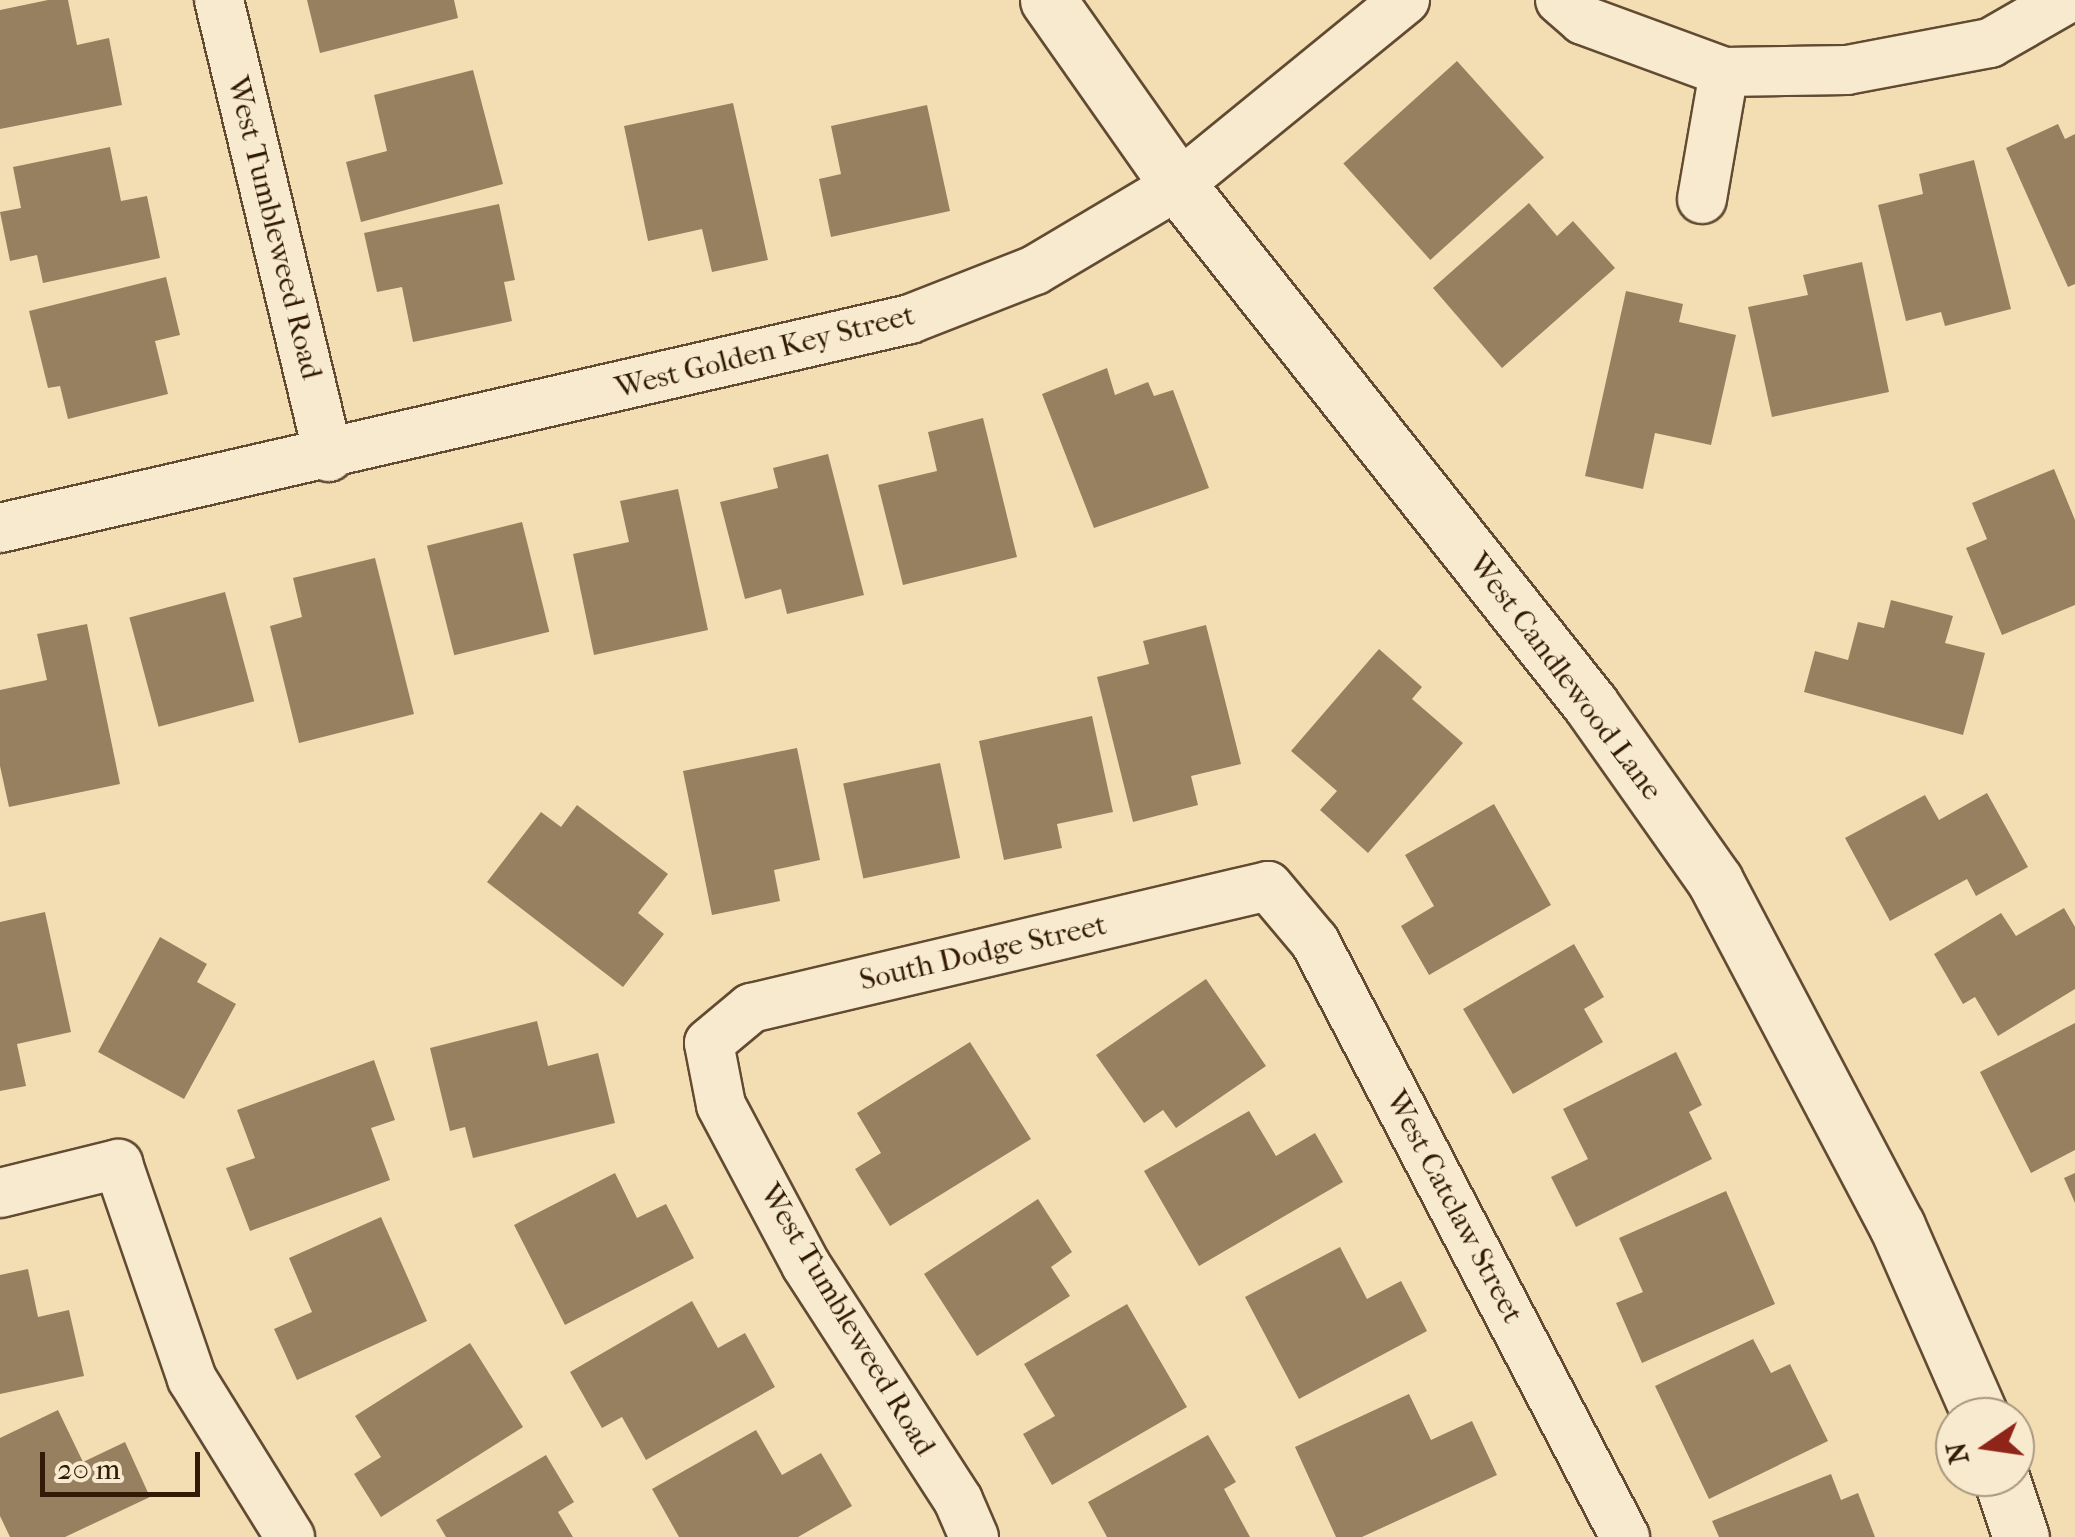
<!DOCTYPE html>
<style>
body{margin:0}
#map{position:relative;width:2075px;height:1537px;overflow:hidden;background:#f3deb3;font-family:"IM FELL French Canon",serif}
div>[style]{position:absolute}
.building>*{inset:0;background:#968060;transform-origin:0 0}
.roads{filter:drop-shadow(2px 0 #624b32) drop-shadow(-2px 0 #624b32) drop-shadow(0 2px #624b32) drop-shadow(0 -2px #624b32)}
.minor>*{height:48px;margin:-24px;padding:0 24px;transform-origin:24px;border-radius:24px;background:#f7eace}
.tertiary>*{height:55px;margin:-27.5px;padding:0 27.5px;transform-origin:27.5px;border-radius:27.5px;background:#f7eace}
span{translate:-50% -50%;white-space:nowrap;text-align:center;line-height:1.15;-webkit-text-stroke:9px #f7eace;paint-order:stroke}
.street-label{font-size:30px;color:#321a07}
.north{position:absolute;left:1935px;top:1397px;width:100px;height:100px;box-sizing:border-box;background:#f7eace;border:2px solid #a8977e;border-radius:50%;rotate:257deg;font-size:28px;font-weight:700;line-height:40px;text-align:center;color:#321a07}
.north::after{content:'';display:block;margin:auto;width:35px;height:45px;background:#8f2418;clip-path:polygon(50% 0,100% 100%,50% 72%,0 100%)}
.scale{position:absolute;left:40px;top:1452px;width:160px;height:45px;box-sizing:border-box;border:5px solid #321a07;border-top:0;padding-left:12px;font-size:30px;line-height:35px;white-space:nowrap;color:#321a07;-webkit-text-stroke:8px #f7eace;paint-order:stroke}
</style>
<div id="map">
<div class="building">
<div style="clip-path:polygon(48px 0,68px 0,77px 45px,109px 38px,122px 105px,0 129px,0 10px)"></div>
<div style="clip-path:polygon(307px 0,454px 0,458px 18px,320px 53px)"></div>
<div style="left:1457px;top:61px;width:130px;height:153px;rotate:48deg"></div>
<div style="clip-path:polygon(473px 70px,503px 184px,361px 222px,346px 162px,387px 151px,374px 95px)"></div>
<div style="clip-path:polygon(733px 103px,768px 260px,712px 272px,702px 229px,648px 241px,624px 126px)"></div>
<div style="clip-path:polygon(927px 105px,950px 211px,831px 237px,819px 179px,841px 174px,831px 126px)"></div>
<div style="clip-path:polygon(2058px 124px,2065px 139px,2075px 134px,2075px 284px,2068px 287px,2006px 148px)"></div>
<div style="clip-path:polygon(110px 147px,121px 201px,147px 196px,160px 258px,43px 283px,37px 255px,10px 261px,0 212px,21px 208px,13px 167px)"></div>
<div style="clip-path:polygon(1974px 160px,2011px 309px,1945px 326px,1941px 312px,1906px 321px,1878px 205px,1923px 194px,1919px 174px)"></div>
<div style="clip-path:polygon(1529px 203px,1557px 236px,1573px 221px,1615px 268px,1502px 368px,1433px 288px)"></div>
<div style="clip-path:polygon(499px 204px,515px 280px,504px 282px,512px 321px,413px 342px,402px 287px,377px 292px,364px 233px)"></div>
<div style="clip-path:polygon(1862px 262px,1889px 392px,1772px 417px,1748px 307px,1808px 295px,1803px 275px)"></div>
<div style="clip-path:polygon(166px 277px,180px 335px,155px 341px,168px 394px,68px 419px,60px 386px,48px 388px,29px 311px)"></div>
<div style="clip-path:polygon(1626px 291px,1683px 304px,1679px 322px,1736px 335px,1711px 445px,1655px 433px,1643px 489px,1585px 476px)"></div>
<div style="clip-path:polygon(1107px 368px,1115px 395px,1148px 382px,1154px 396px,1173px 390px,1209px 488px,1094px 528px,1042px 394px)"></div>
<div style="clip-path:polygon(983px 418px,1017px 557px,903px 585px,878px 485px,937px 471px,928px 432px)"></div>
<div style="clip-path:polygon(828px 454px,864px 595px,787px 614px,781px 589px,745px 599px,720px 502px,778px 488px,773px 468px)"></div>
<div style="clip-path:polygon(2054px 469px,2075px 520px,2075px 605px,2002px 635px,1966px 548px,1987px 539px,1972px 503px)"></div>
<div style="clip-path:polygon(678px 489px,708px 630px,594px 655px,573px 554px,629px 542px,620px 501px)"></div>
<div style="left:522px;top:522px;width:113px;height:98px;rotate:76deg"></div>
<div style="clip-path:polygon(375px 558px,414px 714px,299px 743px,270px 626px,302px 617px,293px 578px)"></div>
<div style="left:225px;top:592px;width:113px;height:99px;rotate:75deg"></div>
<div style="clip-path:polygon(1891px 600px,1953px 616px,1945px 643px,1985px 653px,1963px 735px,1804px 692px,1815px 651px,1848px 660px,1858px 622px,1884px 628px)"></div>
<div style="clip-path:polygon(87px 624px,120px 784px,9px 807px,0 766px,0 690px,47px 680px,37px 634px)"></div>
<div style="clip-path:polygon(1206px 625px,1241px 764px,1191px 776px,1198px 805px,1133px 822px,1097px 677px,1149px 664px,1143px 641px)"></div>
<div style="clip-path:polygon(1379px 649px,1422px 687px,1412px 699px,1463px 743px,1368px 853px,1320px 810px,1337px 791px,1291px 751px)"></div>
<div style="clip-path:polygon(1092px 716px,1113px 812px,1057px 824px,1062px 848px,1004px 860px,979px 741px)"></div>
<div style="clip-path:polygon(797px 748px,820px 860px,774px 870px,780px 901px,712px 915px,683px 771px)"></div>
<div style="left:940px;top:763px;width:97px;height:99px;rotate:78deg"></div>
<div style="clip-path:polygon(1987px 793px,2028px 867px,1976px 896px,1967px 879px,1890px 921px,1845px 838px,1925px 795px,1939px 820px)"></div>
<div style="clip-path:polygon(1494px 804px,1551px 905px,1429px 975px,1401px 926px,1434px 906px,1405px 855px)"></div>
<div style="clip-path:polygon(577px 805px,668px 874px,638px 913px,664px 934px,623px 987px,487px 882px,541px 812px,561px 827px)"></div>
<div style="clip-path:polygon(2064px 908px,2075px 927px,2075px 989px,1998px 1036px,1975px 997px,1963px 1004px,1934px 954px,2001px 913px,2016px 936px)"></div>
<div style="clip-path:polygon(45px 912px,71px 1032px,17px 1044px,26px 1086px,0 1091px,0 922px)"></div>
<div style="clip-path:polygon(160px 937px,207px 964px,197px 982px,236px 1004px,184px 1099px,98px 1052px)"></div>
<div style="clip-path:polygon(1574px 944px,1604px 997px,1584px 1009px,1603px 1042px,1513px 1094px,1463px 1009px)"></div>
<div style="clip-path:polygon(1206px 979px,1266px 1066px,1176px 1128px,1163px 1110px,1144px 1123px,1096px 1055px)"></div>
<div style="clip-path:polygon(537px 1021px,548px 1066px,598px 1053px,615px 1123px,473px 1158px,465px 1127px,450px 1131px,430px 1048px)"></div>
<div style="clip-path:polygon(2075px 1023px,2075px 1150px,2031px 1173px,1980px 1072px)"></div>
<div style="clip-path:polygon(970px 1042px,1031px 1139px,890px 1226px,855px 1169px,881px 1153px,857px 1113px)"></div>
<div style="clip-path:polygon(1676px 1052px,1702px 1105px,1689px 1112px,1712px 1159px,1576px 1227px,1551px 1177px,1588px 1159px,1563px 1109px)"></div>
<div style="clip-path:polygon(374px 1060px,395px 1120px,371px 1128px,390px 1180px,250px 1231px,226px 1168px,255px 1158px,237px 1110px)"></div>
<div style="clip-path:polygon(1249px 1111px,1276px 1156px,1315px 1133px,1343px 1182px,1199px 1266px,1144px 1171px)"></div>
<div style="clip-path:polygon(615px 1173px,637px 1218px,666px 1204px,694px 1258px,565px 1325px,514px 1225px)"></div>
<div style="clip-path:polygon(2075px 1173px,2075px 1203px,2064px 1178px)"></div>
<div style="clip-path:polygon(1726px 1191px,1775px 1304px,1642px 1363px,1616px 1303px,1643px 1292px,1619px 1238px)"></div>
<div style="clip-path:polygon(1038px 1199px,1072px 1252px,1051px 1267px,1070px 1296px,977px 1356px,924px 1274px)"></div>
<div style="clip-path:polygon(381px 1217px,427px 1321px,297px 1380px,274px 1329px,312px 1312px,289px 1258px)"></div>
<div style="clip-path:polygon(1340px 1247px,1367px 1299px,1401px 1281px,1427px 1331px,1299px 1399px,1245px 1297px)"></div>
<div style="clip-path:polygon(28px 1269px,38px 1317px,69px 1310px,84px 1376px,0 1394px,0 1275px)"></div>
<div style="clip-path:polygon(692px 1301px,718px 1348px,745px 1333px,775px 1387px,646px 1460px,622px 1417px,602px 1428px,570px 1372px)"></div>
<div style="clip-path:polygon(1127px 1304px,1187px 1407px,1052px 1485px,1023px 1434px,1055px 1416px,1024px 1364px)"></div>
<div style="clip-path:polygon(1753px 1339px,1771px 1373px,1790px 1364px,1828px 1441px,1709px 1499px,1655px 1386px)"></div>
<div style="clip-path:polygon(470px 1343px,523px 1427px,381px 1517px,354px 1474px,381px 1457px,355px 1416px)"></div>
<div style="clip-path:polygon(1409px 1394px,1431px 1440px,1472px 1421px,1497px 1475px,1362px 1537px,1336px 1537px,1295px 1447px)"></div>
<div style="clip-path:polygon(58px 1410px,83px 1462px,125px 1442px,150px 1497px,65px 1537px,10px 1537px,0 1516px,0 1438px)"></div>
<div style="clip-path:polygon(756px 1430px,782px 1475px,821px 1453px,852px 1506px,798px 1537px,679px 1537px,652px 1489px)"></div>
<div style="clip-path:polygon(1208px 1435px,1236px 1482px,1224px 1489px,1250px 1537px,1107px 1537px,1088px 1502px)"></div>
<div style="clip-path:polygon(546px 1455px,574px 1502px,558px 1512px,573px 1537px,446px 1537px,436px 1520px)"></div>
<div style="clip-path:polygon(1831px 1474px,1841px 1500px,1858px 1493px,1875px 1537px,1719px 1537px,1712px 1521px)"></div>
</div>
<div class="roads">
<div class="minor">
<div style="left:219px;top:0;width:470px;rotate:76.5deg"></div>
<div style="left:1560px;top:0;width:30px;rotate:41deg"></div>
<div style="left:1583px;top:20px;width:150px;rotate:20.2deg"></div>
<div style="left:1724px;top:72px;width:123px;rotate:-0.9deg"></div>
<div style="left:1847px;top:70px;width:146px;rotate:-10.7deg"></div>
<div style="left:1990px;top:43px;width:86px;rotate:-29.8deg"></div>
<div style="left:1702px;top:199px;width:129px;rotate:-80.2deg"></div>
<div style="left:0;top:528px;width:934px;rotate:-12.93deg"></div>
<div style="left:910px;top:319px;width:134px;rotate:-21.4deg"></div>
<div style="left:1035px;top:270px;width:166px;rotate:-30.7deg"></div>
<div style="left:1178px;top:185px;width:293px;rotate:-39.2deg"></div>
<div style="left:0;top:1193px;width:122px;rotate:-13.8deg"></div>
<div style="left:118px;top:1164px;width:227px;rotate:71deg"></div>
<div style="left:192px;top:1379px;width:186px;rotate:58.2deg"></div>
<div style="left:974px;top:1537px;width:40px;rotate:-113.4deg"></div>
<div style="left:958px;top:1500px;width:280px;rotate:-122.9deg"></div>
<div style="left:806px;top:1265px;width:181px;rotate:-118deg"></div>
<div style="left:721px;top:1105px;width:63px;rotate:-101deg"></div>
<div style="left:709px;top:1043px;width:55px;rotate:-39.8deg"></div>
<div style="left:751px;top:1008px;width:531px;rotate:-13.28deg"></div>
<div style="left:1268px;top:886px;width:73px;rotate:50deg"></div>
<div style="left:1315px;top:942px;width:671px;rotate:62.48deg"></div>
</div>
<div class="tertiary">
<div style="left:1048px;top:0;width:226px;rotate:54.9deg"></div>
<div style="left:1178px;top:185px;width:664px;rotate:51.54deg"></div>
<div style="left:1591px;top:705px;width:215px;rotate:54.8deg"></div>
<div style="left:1715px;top:881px;width:390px;rotate:62.2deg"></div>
<div style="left:1897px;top:1226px;width:209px;rotate:66.3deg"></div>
<div style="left:2001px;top:1477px;width:63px;rotate:71.6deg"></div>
</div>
</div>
<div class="street-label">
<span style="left:274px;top:228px;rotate:76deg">West Tumbleweed Road</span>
<span style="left:765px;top:352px;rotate:-14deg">West Golden Key Street</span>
<span style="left:1565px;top:677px;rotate:53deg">West Candlewood Lane</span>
<span style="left:983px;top:953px;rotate:-13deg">South Dodge Street</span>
<span style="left:1454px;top:1207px;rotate:62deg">West Catclaw Street</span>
<span style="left:847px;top:1320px;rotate:59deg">West Tumbleweed Road</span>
</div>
<div class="north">N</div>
<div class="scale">20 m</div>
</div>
